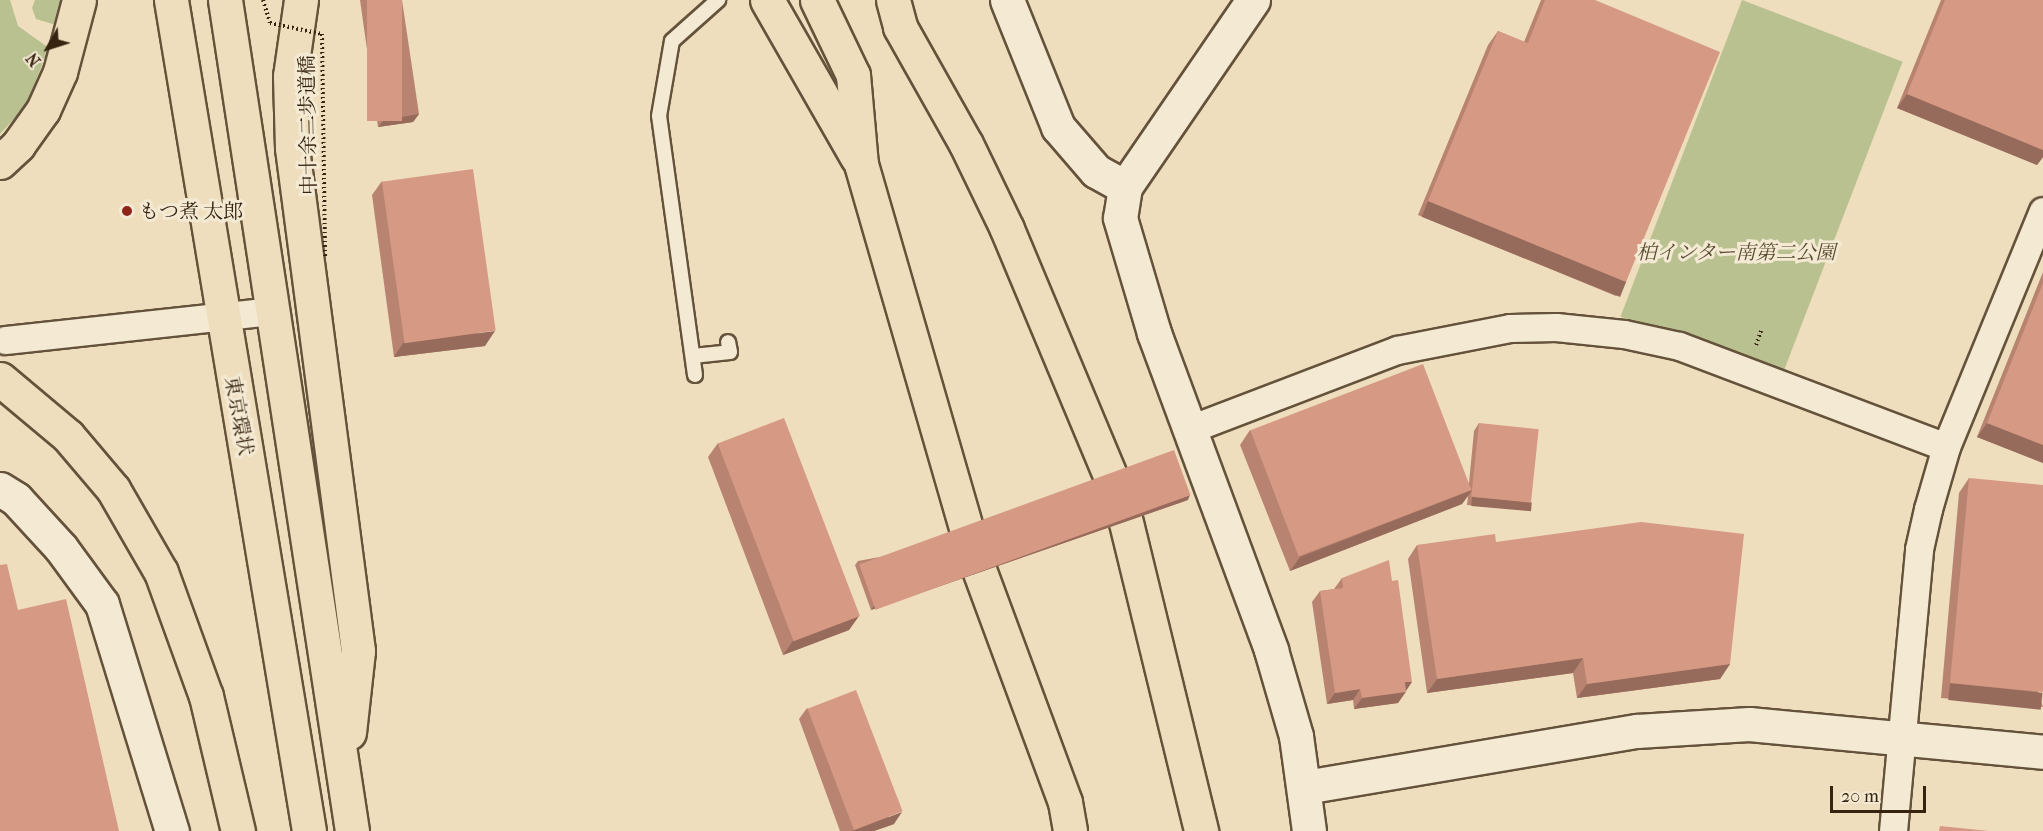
<!DOCTYPE html>
<meta charset="utf-8">
<style>
body{margin:0}
#map{position:relative;width:2043px;height:831px;overflow:hidden;background:#eedebd;font-family:"IM FELL French Canon","Noto Serif JP",serif}
div>[style]{position:absolute}
.green>*{inset:0;background:#b9c190;transform-origin:0 0}
.path>*{height:4px;margin-top:-2px;transform-origin:0;background:repeating-linear-gradient(90deg,#372410 0 1.5px,transparent 0 4.5px)}
.roads{filter:drop-shadow(2px 0 #65523b) drop-shadow(-2px 0 #65523b) drop-shadow(0 2px #65523b) drop-shadow(0 -2px #65523b)}
.lane>*{height:14px;margin:-7px;padding:0 7px;transform-origin:7px;border-radius:7px;background:#f4ead4}
.street>*{height:27px;margin:-13.5px;padding:0 13.5px;transform-origin:13.5px;border-radius:13.5px;background:#f4ead4}
.secondary>*{height:33px;margin:-16.5px;padding:0 16.5px;transform-origin:16.5px;border-radius:16.5px;background:#f4ead4}
.highway>*{height:33px;margin:-16.5px;padding:0 16.5px;transform-origin:16.5px;border-radius:16.5px;background:#eedebd}
.path-bridge>*{height:4px;margin-top:-2px;transform-origin:0;background:repeating-linear-gradient(90deg,#372410 0 1.5px,transparent 0 4.5px)}
.wall>*{inset:0;background:#b88471}
.shaded-wall>*{inset:0;background:#966b5c;transform-origin:0 0}
.building>*{inset:0;background:#d69983;transform-origin:0 0}
.dots>*{width:16px;height:16px;translate:-50% -50%;box-sizing:border-box;border:3px solid #f4ead4;border-radius:50%}
span{translate:-50% -50%;white-space:nowrap;text-align:center;line-height:1.15;-webkit-text-stroke:6px #f4ead4;paint-order:stroke}
.street-label{font-size:20px;color:#372410}
.poi-label{font-size:20px;color:#372410}
.left{translate:0 -50%;text-align:left}
.park-label{font-size:20px;color:#584b30;font-style:italic}
.north{position:absolute;left:18px;top:18px;width:60px;height:60px;-webkit-text-stroke:4px #f4ead4;paint-order:stroke;rotate:231deg;font-size:16px;font-weight:700;line-height:24px;text-align:center;color:#372410}
.north::after{content:'';display:block;margin:auto;width:21px;height:27px;background:#372410;clip-path:polygon(50% 0,100% 100%,50% 72%,0 100%)}
.scale{position:absolute;left:1830px;top:786px;width:96px;height:27px;box-sizing:border-box;border:3px solid #372410;border-top:0;padding-left:8px;font-size:18px;line-height:21px;white-space:nowrap;color:#372410;-webkit-text-stroke:4px #f4ead4;paint-order:stroke}
</style>
<div id="map">
<div class="green">
<div style="clip-path:polygon(0 0,10px 0,18px 26px,49px 48px,25px 107px,0 134px)"></div>
<div style="clip-path:polygon(35px 0,61px 0,56px 25px,36px 19px,32px 8px)"></div>
<div style="left:1742px;top:0;width:172px;height:339px;rotate:21deg"></div>
</div>
<div class="path">
<div style="left:1756px;top:345px;width:15px;rotate:-70deg"></div>
</div>
<div class="roads">
<div class="lane">
<div style="left:693px;top:356px;width:37px;rotate:-6deg"></div>
<div style="left:730px;top:352px;width:10px;rotate:-101deg"></div>
<div style="left:695px;top:375px;width:261px;rotate:-97.9deg"></div>
<div style="left:659px;top:116px;width:76px;rotate:-80.2deg"></div>
<div style="left:672px;top:41px;width:62px;rotate:-41.7deg"></div>
</div>
<div class="street">
<div style="left:5px;top:340px;width:270px;rotate:-6.2deg"></div>
<div style="left:1190px;top:429px;width:222px;rotate:-20.9deg"></div>
<div style="left:1397px;top:350px;width:115px;rotate:-11deg"></div>
<div style="left:1510px;top:328px;width:46px;rotate:-1.2deg"></div>
<div style="left:1556px;top:327px;width:68px;rotate:5.9deg"></div>
<div style="left:1624px;top:334px;width:56px;rotate:12.3deg"></div>
<div style="left:1679px;top:346px;width:285px;rotate:20.7deg"></div>
<div style="left:1893px;top:831px;width:283px;rotate:-84.7deg"></div>
<div style="left:1919px;top:549px;width:41px;rotate:-77.3deg"></div>
<div style="left:1928px;top:509px;width:65px;rotate:-73.8deg"></div>
<div style="left:1946px;top:447px;width:255px;rotate:-67.7deg"></div>
</div>
<div class="secondary">
<div style="left:1007px;top:0;width:137px;rotate:68.1deg"></div>
<div style="left:1058px;top:127px;width:58px;rotate:49.2deg"></div>
<div style="left:1096px;top:171px;width:33px;rotate:29deg"></div>
<div style="left:1253px;top:0;width:227px;rotate:124.4deg"></div>
<div style="left:1125px;top:187px;width:31px;rotate:99deg"></div>
<div style="left:1120px;top:218px;width:120px;rotate:73.5deg"></div>
<div style="left:1154px;top:333px;width:338px;rotate:69.7deg"></div>
<div style="left:1271px;top:650px;width:90px;rotate:73.8deg"></div>
<div style="left:1296px;top:736px;width:96px;rotate:82.2deg"></div>
<div style="left:0;top:489px;width:19px;rotate:32deg"></div>
<div style="left:16px;top:499px;width:67px;rotate:47.4deg"></div>
<div style="left:61px;top:548px;width:69px;rotate:53.8deg"></div>
<div style="left:102px;top:604px;width:238px;rotate:72.9deg"></div>
<div style="left:1305px;top:787px;width:337px;rotate:-9.6deg"></div>
<div style="left:1637px;top:731px;width:112px;rotate:-3.6deg"></div>
<div style="left:1749px;top:724px;width:295px;rotate:5.4deg"></div>
</div>
<div class="highway">
<div style="left:171px;top:0;width:842px;rotate:80.57deg"></div>
<div style="left:225px;top:0;width:841px;rotate:81.31deg"></div>
<div style="left:301px;top:0;width:77px;rotate:98.2deg"></div>
<div style="left:290px;top:76px;width:72px;rotate:88.4deg"></div>
<div style="left:292px;top:148px;width:507px;rotate:82.52deg"></div>
<div style="left:358px;top:651px;width:82px;rotate:96.3deg"></div>
<div style="left:767px;top:0;width:181px;rotate:60.2deg"></div>
<div style="left:817px;top:0;width:83px;rotate:64.4deg"></div>
<div style="left:853px;top:75px;width:89px;rotate:84.9deg"></div>
<div style="left:861px;top:164px;width:408px;rotate:73.9deg"></div>
<div style="left:974px;top:556px;width:262px;rotate:69.7deg"></div>
<div style="left:1065px;top:802px;width:29px;rotate:80deg"></div>
<div style="left:893px;top:0;width:28px;rotate:75deg"></div>
<div style="left:900px;top:27px;width:134px;rotate:60.6deg"></div>
<div style="left:966px;top:144px;width:94px;rotate:64.2deg"></div>
<div style="left:1007px;top:229px;width:296px;rotate:67.3deg"></div>
<div style="left:1121px;top:502px;width:339px;rotate:76.3deg"></div>
<div style="left:0;top:162px;width:25px;rotate:-43deg"></div>
<div style="left:18px;top:145px;width:43px;rotate:-54.5deg"></div>
<div style="left:43px;top:110px;width:42px;rotate:-65.9deg"></div>
<div style="left:60px;top:72px;width:74px;rotate:-75.2deg"></div>
<div style="left:0;top:379px;width:89px;rotate:40deg"></div>
<div style="left:68px;top:436px;width:70px;rotate:49.7deg"></div>
<div style="left:113px;top:489px;width:96px;rotate:60deg"></div>
<div style="left:161px;top:572px;width:132px;rotate:70.1deg"></div>
<div style="left:206px;top:696px;width:139px;rotate:76.7deg"></div>
</div>
</div>
<div class="path-bridge">
<div style="left:263px;top:0;width:24px;rotate:73deg"></div>
<div style="left:270px;top:23px;width:53px;rotate:11.9deg"></div>
<div style="left:322px;top:34px;width:223px;rotate:89.2deg"></div>
</div>
<div class="wall">
<div style="clip-path:polygon(360px 0,402px 0,419px 114px,413px 122px,378px 127px)"></div>
<div style="clip-path:polygon(1541px 0,1595px 0,1626px 282px,1616px 296px,1418px 215px,1488px 45px,1498px 31px,1524px 42px)"></div>
<div style="clip-path:polygon(1941px 0,2043px 0,2043px 157px,2037px 165px,1897px 108px)"></div>
<div style="clip-path:polygon(382px 181px,485px 346px,394px 357px,372px 195px)"></div>
<div style="clip-path:polygon(2043px 272px,2043px 463px,1977px 437px)"></div>
<div style="clip-path:polygon(1479px 423px,1527px 510px,1467px 505px,1468px 496px,1462px 504px,1290px 571px,1240px 445px,1250px 430px,1469px 483px,1474px 431px)"></div>
<div style="clip-path:polygon(718px 443px,859px 616px,849px 630px,783px 655px,708px 457px)"></div>
<div style="clip-path:polygon(1969px 478px,2043px 707px,1941px 698px,1959px 493px)"></div>
<div style="clip-path:polygon(1188px 500px,871px 610px,855px 565px,858px 561px)"></div>
<div style="clip-path:polygon(1496px 542px,1730px 664px,1720px 679px,1577px 698px,1573px 673px,1427px 693px,1408px 559px,1417px 545px)"></div>
<div style="clip-path:polygon(1342px 578px,1406px 690px,1406px 692px,1398px 703px,1354px 709px,1353px 700px,1327px 704px,1312px 602px,1320px 591px,1334px 589px)"></div>
<div style="clip-path:polygon(807px 708px,894px 824px,874px 831px,840px 831px,799px 719px)"></div>
</div>
<div class="shaded-wall">
<div style="clip-path:polygon(1907px 94px,2043px 150px,2043px 157px,2037px 165px,1897px 108px)"></div>
<div style="clip-path:polygon(419px 114px,413px 122px,378px 127px,384px 120px)"></div>
<div style="left:1428px;top:201px;width:214px;height:17px;rotate:22deg"></div>
<div style="clip-path:polygon(495px 331px,485px 346px,394px 357px,403px 343px)"></div>
<div style="clip-path:polygon(1987px 423px,2043px 445px,2043px 463px,1977px 437px)"></div>
<div style="clip-path:polygon(1472px 490px,1462px 504px,1290px 571px,1300px 557px)"></div>
<div style="clip-path:polygon(1190px 495px,1188px 500px,871px 610px,874px 606px)"></div>
<div style="left:1472px;top:497px;width:60px;height:9px;rotate:5deg"></div>
<div style="clip-path:polygon(859px 616px,849px 630px,783px 655px,793px 641px)"></div>
<div style="clip-path:polygon(1583px 658px,1573px 673px,1427px 693px,1437px 679px)"></div>
<div style="clip-path:polygon(1730px 664px,1720px 679px,1577px 698px,1587px 684px)"></div>
<div style="clip-path:polygon(1405px 682px,1412px 682px,1398px 703px,1354px 709px,1362px 698px)"></div>
<div style="left:1950px;top:683px;width:93px;height:17px;rotate:6deg"></div>
<div style="clip-path:polygon(1360px 689px,1353px 700px,1327px 704px,1335px 693px)"></div>
<div style="clip-path:polygon(902px 812px,894px 824px,874px 831px,852px 831px)"></div>
</div>
<div class="building">
<div style="left:367px;top:0;width:35px;height:121px"></div>
<div style="clip-path:polygon(1545px 0,1595px 0,1720px 52px,1626px 282px,1428px 201px,1498px 31px,1528px 43px)"></div>
<div style="clip-path:polygon(1945px 0,2043px 0,2043px 150px,1907px 94px)"></div>
<div style="left:473px;top:169px;width:163px;height:92px;rotate:82deg"></div>
<div style="clip-path:polygon(2043px 283px,2043px 445px,1987px 423px)"></div>
<div style="left:1423px;top:364px;width:135px;height:185px;rotate:69deg"></div>
<div style="left:784px;top:418px;width:212px;height:71px;rotate:69deg"></div>
<div style="left:1479px;top:423px;width:60px;height:74px;rotate:6deg"></div>
<div style="left:1174px;top:450px;width:48px;height:335px;rotate:70deg"></div>
<div style="clip-path:polygon(1969px 478px,2043px 485px,2043px 692px,1950px 683px)"></div>
<div style="clip-path:polygon(1641px 522px,1744px 534px,1730px 664px,1587px 684px,1583px 658px,1437px 679px,1417px 545px,1495px 534px,1496px 542px)"></div>
<div style="clip-path:polygon(1389px 560px,1392px 581px,1398px 580px,1412px 682px,1405px 682px,1406px 692px,1362px 698px,1360px 689px,1335px 693px,1320px 591px,1343px 588px,1342px 578px)"></div>
<div style="clip-path:polygon(7px 564px,18px 610px,66px 599px,119px 831px,0 831px,0 565px)"></div>
<div style="left:856px;top:690px;width:130px;height:52px;rotate:69deg"></div>
<div style="clip-path:polygon(1940px 826px,1989px 831px,1939px 831px)"></div>
</div>
<div class="dots">
<div style="left:127px;top:211px;background:#8f2418"></div>
</div>
<div class="street-label">
<span style="left:308px;top:125px;rotate:-91deg">中十余二歩道橋</span>
<span style="left:239px;top:416px;rotate:80deg">東京環状</span>
</div>
<div class="poi-label">
<span class="left" style="left:139px;top:211px">もつ煮 太郎</span>
</div>
<div class="park-label">
<span style="left:1736px;top:252px">柏インター南第二公園</span>
</div>
<div class="north">N</div>
<div class="scale">20 m</div>
</div>
